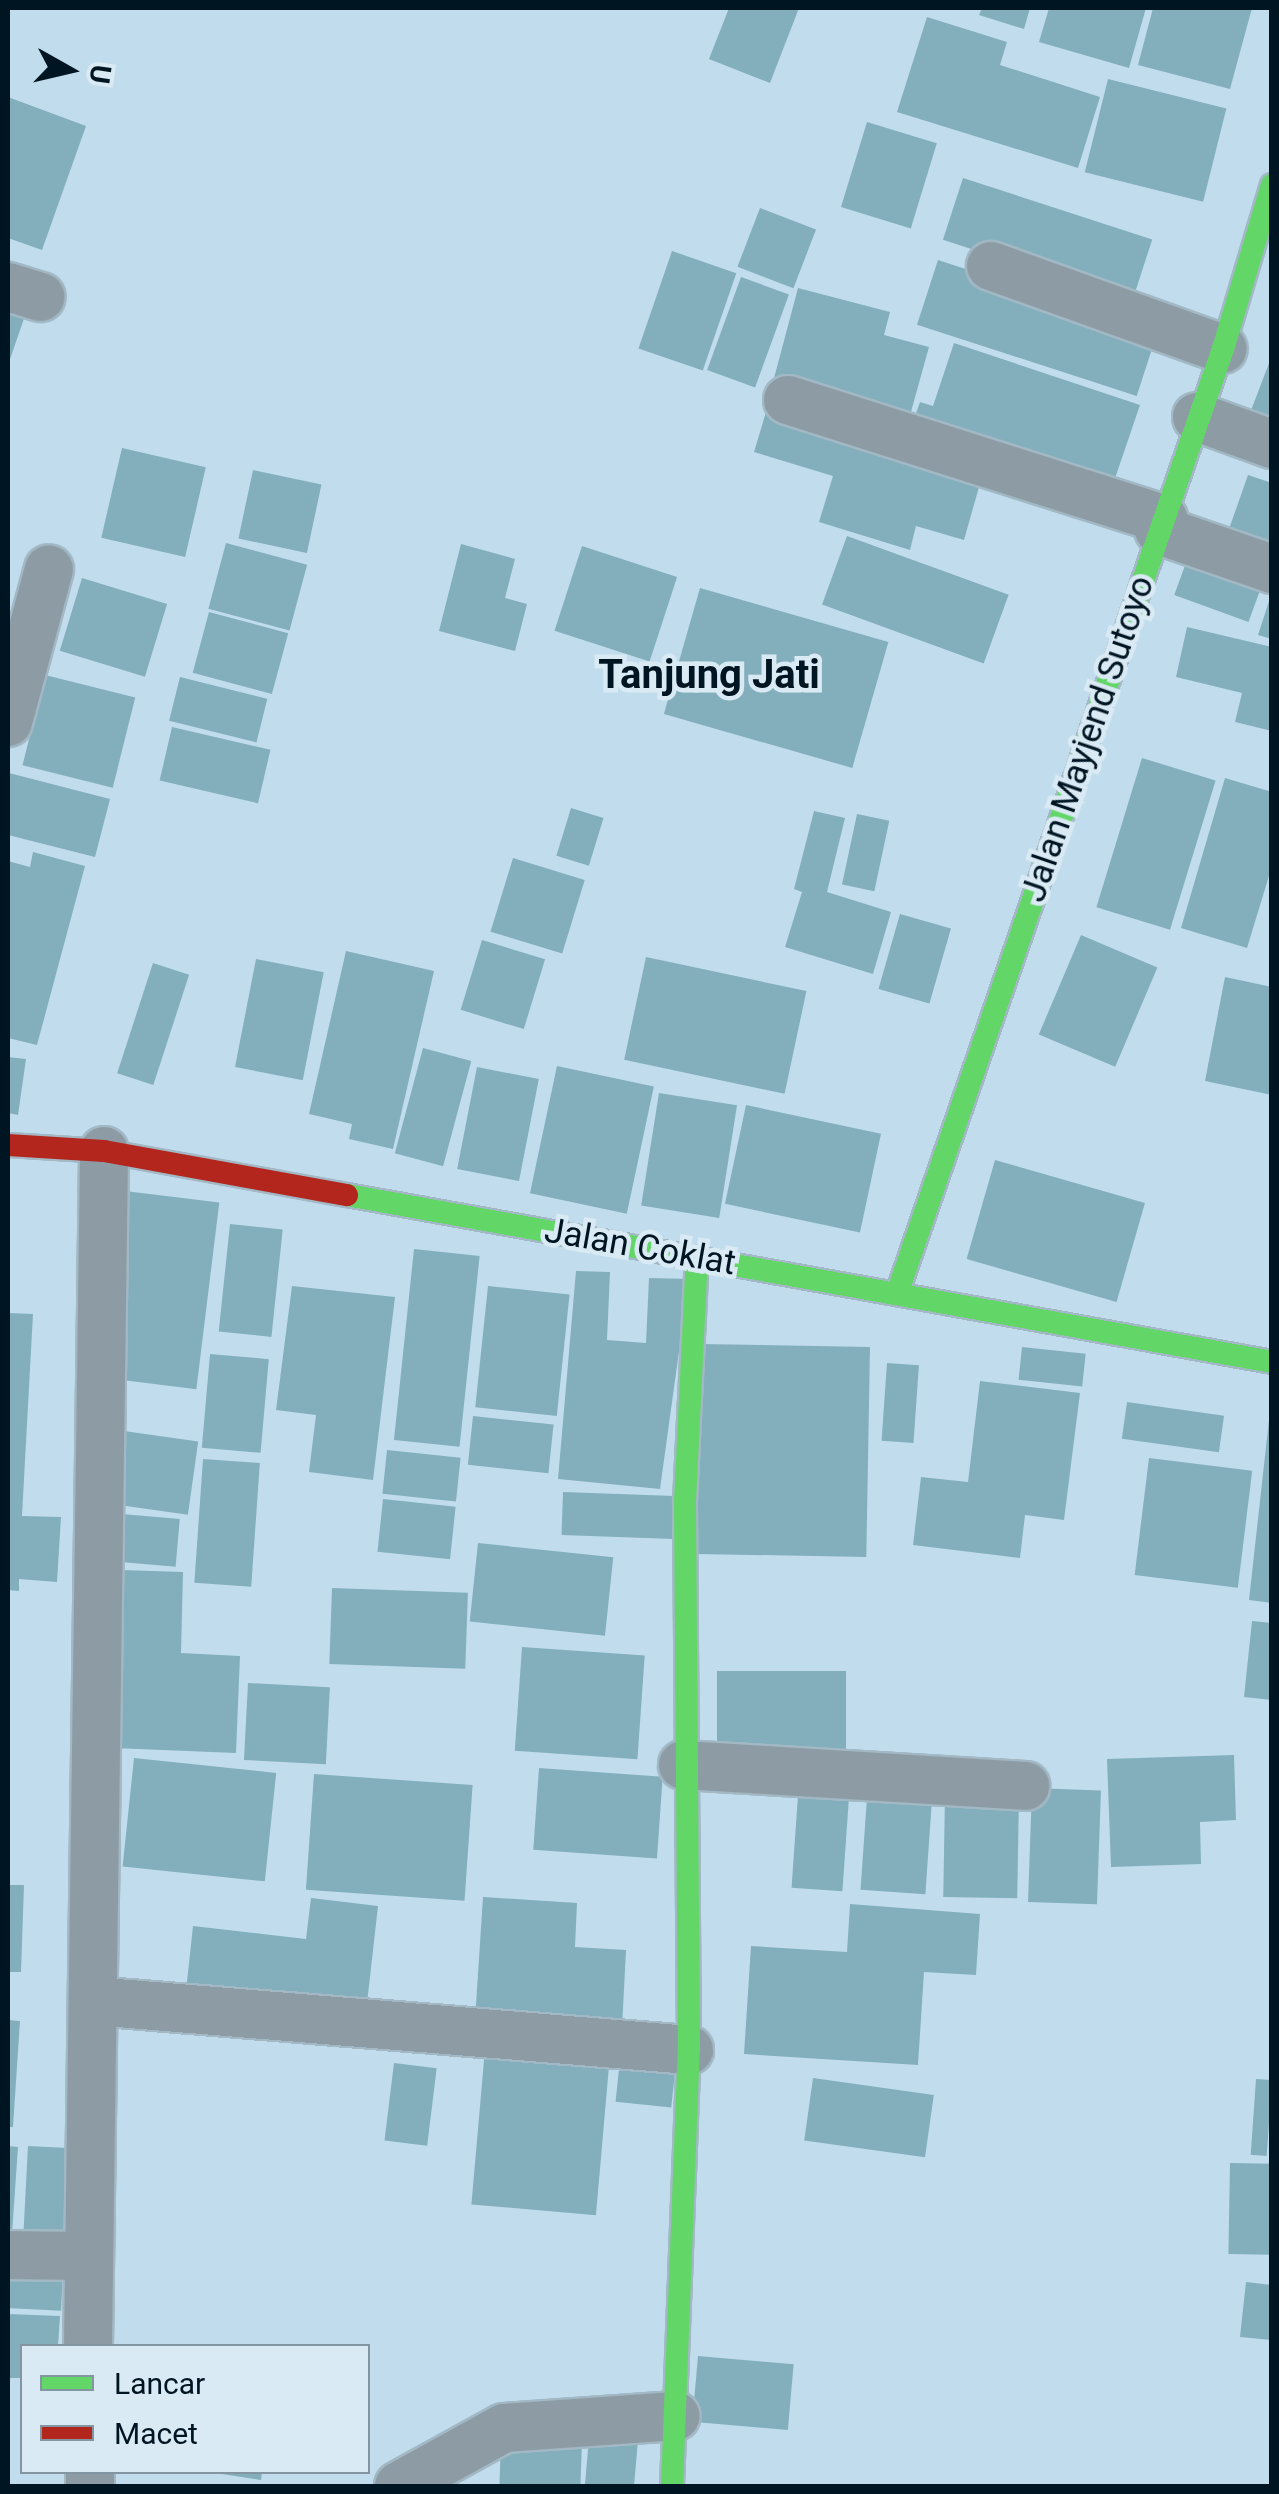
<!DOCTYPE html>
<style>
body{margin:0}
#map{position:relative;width:1279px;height:2494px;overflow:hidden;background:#c1dded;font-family:Roboto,sans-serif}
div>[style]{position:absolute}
.building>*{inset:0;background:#83afbc;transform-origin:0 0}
.roads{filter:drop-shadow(2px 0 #a2b8c5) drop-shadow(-2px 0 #a2b8c5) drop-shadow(0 2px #a2b8c5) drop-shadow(0 -2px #a2b8c5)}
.street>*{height:48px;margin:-24px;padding:0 24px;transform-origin:24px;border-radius:24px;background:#8d9ca4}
.fast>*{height:22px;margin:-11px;padding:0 11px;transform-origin:11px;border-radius:11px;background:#63d668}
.jam>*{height:22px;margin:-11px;padding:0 11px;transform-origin:11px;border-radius:11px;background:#b3261e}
span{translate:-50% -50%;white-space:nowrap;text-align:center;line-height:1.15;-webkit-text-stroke:9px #daeaf4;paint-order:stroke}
.street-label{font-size:35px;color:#001522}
.quarter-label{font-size:40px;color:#001522;font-weight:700}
.frame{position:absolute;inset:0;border:10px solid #001522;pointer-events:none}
.legend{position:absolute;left:20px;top:2344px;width:350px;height:130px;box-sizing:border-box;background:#daeaf4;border:2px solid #8395a0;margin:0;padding:12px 18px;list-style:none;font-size:30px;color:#001522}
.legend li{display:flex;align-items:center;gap:20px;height:50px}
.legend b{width:50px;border:2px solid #8395a0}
.north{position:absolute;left:20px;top:20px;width:100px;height:100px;-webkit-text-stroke:8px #daeaf4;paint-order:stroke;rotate:98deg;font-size:28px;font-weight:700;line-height:40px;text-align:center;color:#001522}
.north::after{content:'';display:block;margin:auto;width:35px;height:45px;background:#001522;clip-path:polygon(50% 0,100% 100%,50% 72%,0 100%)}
</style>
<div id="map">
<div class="building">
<div style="clip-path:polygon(729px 8px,799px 8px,770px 83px,709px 59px)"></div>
<div style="clip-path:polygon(982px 8px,1030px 8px,1024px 29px,979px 15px)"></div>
<div style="clip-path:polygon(1049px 8px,1146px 8px,1129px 68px,1039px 42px)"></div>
<div style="clip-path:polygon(1153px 8px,1252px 8px,1230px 89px,1138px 65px)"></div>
<div style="clip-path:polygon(927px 17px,1007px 42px,1000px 65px,1100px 97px,1078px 168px,897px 112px)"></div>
<div style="left:1108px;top:79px;width:122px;height:96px;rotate:14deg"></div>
<div style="clip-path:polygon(8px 97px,86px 126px,42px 250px,8px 238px)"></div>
<div style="left:867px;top:122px;width:73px;height:89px;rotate:17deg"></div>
<div style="left:963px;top:178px;width:199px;height:65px;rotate:18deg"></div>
<div style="left:760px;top:208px;width:60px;height:63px;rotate:21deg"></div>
<div style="left:672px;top:251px;width:68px;height:103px;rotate:19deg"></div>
<div style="left:938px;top:260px;width:231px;height:68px;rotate:18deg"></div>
<div style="left:741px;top:277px;width:51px;height:99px;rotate:20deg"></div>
<div style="clip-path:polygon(798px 288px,890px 312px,884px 335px,929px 347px,909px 419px,773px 382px)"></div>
<div style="clip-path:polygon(8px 301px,28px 307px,8px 365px)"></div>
<div style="clip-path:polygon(954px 343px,1140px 405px,1109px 496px,910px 430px,920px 402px,933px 406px)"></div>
<div style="clip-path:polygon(1271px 358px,1272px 358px,1272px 436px,1245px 426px)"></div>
<div style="clip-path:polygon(769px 402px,985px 466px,964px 540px,916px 526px,910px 550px,819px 522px,833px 476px,754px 452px)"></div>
<div style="left:122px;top:448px;width:86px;height:92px;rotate:13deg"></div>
<div style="left:253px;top:470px;width:70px;height:70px;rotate:12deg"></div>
<div style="clip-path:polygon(1248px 475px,1272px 483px,1272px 543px,1229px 529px)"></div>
<div style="left:847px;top:536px;width:172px;height:73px;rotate:20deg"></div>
<div style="left:226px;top:543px;width:84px;height:68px;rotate:15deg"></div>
<div style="clip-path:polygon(461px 544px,515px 559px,505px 598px,527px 604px,515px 651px,439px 631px)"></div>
<div style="left:582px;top:546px;width:100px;height:89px;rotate:18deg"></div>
<div style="left:1191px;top:549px;width:79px;height:49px;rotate:20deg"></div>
<div style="left:82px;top:578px;width:89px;height:76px;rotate:17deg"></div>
<div style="left:700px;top:588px;width:196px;height:131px;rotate:16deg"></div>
<div style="clip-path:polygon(1272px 592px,1272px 639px,1258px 635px)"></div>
<div style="left:209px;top:612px;width:82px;height:63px;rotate:15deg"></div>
<div style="clip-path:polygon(1187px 627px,1272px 647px,1272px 731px,1235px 722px,1242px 693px,1176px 677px)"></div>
<div style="left:45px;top:675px;width:93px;height:93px;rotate:14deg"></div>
<div style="left:180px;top:677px;width:90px;height:45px;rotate:14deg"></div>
<div style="left:172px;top:727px;width:101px;height:55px;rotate:13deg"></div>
<div style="left:1142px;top:758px;width:77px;height:156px;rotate:17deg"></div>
<div style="clip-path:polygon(9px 773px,110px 799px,95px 857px,8px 835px)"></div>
<div style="clip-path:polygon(1225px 778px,1272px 792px,1272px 866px,1247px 948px,1181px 928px)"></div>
<div style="left:571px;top:808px;width:34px;height:50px;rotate:17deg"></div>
<div style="clip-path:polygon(814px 811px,845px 818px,827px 892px,891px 912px,873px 974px,785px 947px,802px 892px,794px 889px)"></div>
<div style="left:857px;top:814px;width:33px;height:72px;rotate:12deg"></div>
<div style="clip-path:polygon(33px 852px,85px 866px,37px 1045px,8px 1038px,8px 861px,30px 867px)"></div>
<div style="left:513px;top:858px;width:75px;height:77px;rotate:17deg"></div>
<div style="left:900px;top:914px;width:53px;height:78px;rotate:16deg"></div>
<div style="left:1081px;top:935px;width:83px;height:108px;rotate:23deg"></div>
<div style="left:482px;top:940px;width:66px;height:73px;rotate:17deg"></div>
<div style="clip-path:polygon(346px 951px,434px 971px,393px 1149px,349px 1139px,352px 1124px,309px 1114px)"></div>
<div style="left:646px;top:957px;width:164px;height:105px;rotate:12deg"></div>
<div style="left:256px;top:959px;width:69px;height:110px;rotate:11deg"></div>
<div style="left:153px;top:963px;width:38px;height:116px;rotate:18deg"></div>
<div style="clip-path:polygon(1225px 977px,1272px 987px,1272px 1095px,1205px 1081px)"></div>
<div style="left:423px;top:1048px;width:50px;height:109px;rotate:15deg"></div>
<div style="clip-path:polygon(8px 1057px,26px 1059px,18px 1115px,8px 1113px)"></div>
<div style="left:557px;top:1066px;width:99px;height:130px;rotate:12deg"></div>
<div style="left:477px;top:1067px;width:63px;height:104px;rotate:11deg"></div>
<div style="left:659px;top:1093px;width:79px;height:114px;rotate:9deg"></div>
<div style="left:746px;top:1105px;width:138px;height:101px;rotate:12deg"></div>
<div style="left:995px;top:1160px;width:156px;height:103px;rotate:16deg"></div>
<div style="left:125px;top:1191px;width:95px;height:188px;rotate:7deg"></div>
<div style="left:230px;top:1224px;width:53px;height:108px;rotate:6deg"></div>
<div style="left:414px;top:1249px;width:66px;height:192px;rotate:6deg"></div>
<div style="clip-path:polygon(576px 1271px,610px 1272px,607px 1340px,646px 1343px,649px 1278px,689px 1279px,660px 1489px,558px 1479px)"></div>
<div style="clip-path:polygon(292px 1286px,395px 1297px,373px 1480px,309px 1472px,316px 1415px,276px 1410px)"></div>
<div style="left:488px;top:1286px;width:82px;height:122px;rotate:6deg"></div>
<div style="clip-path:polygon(8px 1313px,33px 1314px,22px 1516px,61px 1517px,57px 1582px,19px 1579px,19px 1591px,8px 1590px)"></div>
<div style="left:700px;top:1344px;width:170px;height:210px;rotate:1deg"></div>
<div style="left:1022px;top:1347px;width:64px;height:33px;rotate:6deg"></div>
<div style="left:210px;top:1354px;width:59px;height:94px;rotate:5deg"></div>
<div style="left:887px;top:1363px;width:32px;height:78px;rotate:4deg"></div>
<div style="clip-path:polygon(980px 1381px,1080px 1393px,1064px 1520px,1025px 1515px,1020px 1558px,913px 1545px,921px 1477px,968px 1482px)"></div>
<div style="left:1127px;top:1402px;width:98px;height:37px;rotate:8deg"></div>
<div style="left:473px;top:1416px;width:81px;height:49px;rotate:6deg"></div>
<div style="clip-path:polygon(1269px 1420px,1272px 1420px,1272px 1603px,1249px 1600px)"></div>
<div style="left:117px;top:1430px;width:82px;height:74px;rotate:8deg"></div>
<div style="left:387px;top:1450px;width:74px;height:44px;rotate:6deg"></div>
<div style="left:1149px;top:1458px;width:104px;height:118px;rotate:7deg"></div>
<div style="left:203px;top:1459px;width:57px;height:124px;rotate:4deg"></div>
<div style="left:563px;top:1492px;width:119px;height:43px;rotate:2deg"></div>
<div style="left:383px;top:1499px;width:73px;height:53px;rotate:6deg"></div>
<div style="left:122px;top:1514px;width:58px;height:48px;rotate:5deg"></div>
<div style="left:478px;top:1543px;width:136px;height:79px;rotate:6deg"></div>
<div style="clip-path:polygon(121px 1570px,183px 1572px,181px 1653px,240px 1656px,236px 1753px,113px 1748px)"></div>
<div style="left:332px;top:1588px;width:136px;height:76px;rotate:2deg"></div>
<div style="clip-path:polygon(1252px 1621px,1272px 1623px,1272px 1700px,1244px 1697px)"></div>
<div style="left:522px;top:1647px;width:123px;height:104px;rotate:4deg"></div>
<div style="left:717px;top:1671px;width:129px;height:92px"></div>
<div style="left:248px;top:1683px;width:82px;height:77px;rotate:3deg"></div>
<div style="clip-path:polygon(1234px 1755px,1236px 1820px,1200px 1822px,1201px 1864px,1111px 1867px,1107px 1759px)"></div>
<div style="left:134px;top:1758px;width:143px;height:109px;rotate:6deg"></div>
<div style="left:539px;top:1768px;width:124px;height:82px;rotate:4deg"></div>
<div style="left:314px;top:1774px;width:159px;height:116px;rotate:4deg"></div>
<div style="left:799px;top:1781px;width:51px;height:107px;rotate:4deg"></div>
<div style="left:868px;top:1783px;width:65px;height:107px;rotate:4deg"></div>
<div style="left:1032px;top:1788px;width:69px;height:114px;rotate:2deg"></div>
<div style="left:945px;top:1796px;width:74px;height:101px;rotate:1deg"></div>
<div style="clip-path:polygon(8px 1885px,24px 1885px,21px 1972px,8px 1972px)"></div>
<div style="clip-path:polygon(483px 1897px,577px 1903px,575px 1947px,626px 1950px,622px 2028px,475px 2020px)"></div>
<div style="clip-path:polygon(311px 1898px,378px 1906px,365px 2021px,185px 2000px,193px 1926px,306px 1939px)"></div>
<div style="clip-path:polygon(850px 1904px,980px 1914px,976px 1975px,924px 1972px,918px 2065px,744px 2054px,751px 1946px,847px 1952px)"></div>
<div style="clip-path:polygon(8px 2020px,20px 2021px,13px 2127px,8px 2127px)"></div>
<div style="left:485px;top:2049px;width:125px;height:156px;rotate:5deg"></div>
<div style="left:621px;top:2050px;width:56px;height:52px;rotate:6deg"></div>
<div style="left:394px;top:2063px;width:43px;height:78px;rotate:7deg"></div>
<div style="left:813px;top:2078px;width:122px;height:63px;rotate:8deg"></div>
<div style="left:1256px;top:2079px;width:16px;height:76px;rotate:4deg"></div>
<div style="clip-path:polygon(8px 2146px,18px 2147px,11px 2248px,8px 2248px)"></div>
<div style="left:28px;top:2146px;width:40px;height:99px;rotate:3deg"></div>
<div style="left:1230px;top:2163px;width:42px;height:91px;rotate:1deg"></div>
<div style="left:8px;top:2272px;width:55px;height:36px;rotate:3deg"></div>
<div style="clip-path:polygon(1246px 2282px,1272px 2285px,1272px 2340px,1240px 2337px)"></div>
<div style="clip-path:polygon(8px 2314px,60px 2316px,58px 2346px,22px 2346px,22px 2378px,8px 2378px)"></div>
<div style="left:698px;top:2356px;width:96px;height:66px;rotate:5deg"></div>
<div style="left:590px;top:2427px;width:49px;height:59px;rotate:5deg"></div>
<div style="left:501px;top:2440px;width:81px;height:46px;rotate:2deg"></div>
<div style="clip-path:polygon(209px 2472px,262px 2472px,261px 2480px)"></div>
</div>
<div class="roads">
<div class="street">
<div style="left:991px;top:266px;width:246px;rotate:19.7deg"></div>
<div style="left:8px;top:287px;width:34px;rotate:17deg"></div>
<div style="left:788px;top:400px;width:394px;rotate:17.6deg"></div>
<div style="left:1197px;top:417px;width:80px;rotate:19.8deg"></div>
<div style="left:1159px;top:530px;width:120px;rotate:19deg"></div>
<div style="left:8px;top:722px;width:158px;rotate:-75deg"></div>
<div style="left:683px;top:1765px;width:343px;rotate:3.5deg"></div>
<div style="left:93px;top:2001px;width:598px;rotate:4.7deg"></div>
<div style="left:8px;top:2255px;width:79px;rotate:0.7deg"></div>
<div style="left:88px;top:2346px;width:1195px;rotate:-89.23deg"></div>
<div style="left:90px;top:2472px;width:14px;rotate:90deg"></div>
<div style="left:399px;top:2486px;width:120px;rotate:-28.9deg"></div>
<div style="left:504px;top:2428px;width:172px;rotate:-4deg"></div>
</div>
<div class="fast">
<div style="left:347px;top:1195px;width:940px;rotate:10.23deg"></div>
<div style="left:898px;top:1291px;width:996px;rotate:-70.97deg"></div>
<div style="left:1223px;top:349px;width:171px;rotate:-73.4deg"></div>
<div style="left:672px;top:2486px;width:436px;rotate:-87.8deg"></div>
<div style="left:689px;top:2050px;width:549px;rotate:-90.42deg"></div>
<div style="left:685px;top:1501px;width:244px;rotate:-87.2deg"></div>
</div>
<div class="jam">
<div style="left:8px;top:1145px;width:96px;rotate:3.6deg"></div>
<div style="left:104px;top:1151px;width:247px;rotate:10.3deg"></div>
</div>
</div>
<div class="street-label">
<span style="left:1088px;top:739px;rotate:-71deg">Jalan Mayjend Sutoyo</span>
<span style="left:640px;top:1247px;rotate:10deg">Jalan Coklat</span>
</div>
<div class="quarter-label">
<span style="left:709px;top:675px">Tanjung Jati</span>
</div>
<div class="frame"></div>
<ul class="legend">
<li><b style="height:12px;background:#63d668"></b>Lancar</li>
<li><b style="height:12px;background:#b3261e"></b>Macet</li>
</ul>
<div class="north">U</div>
</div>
